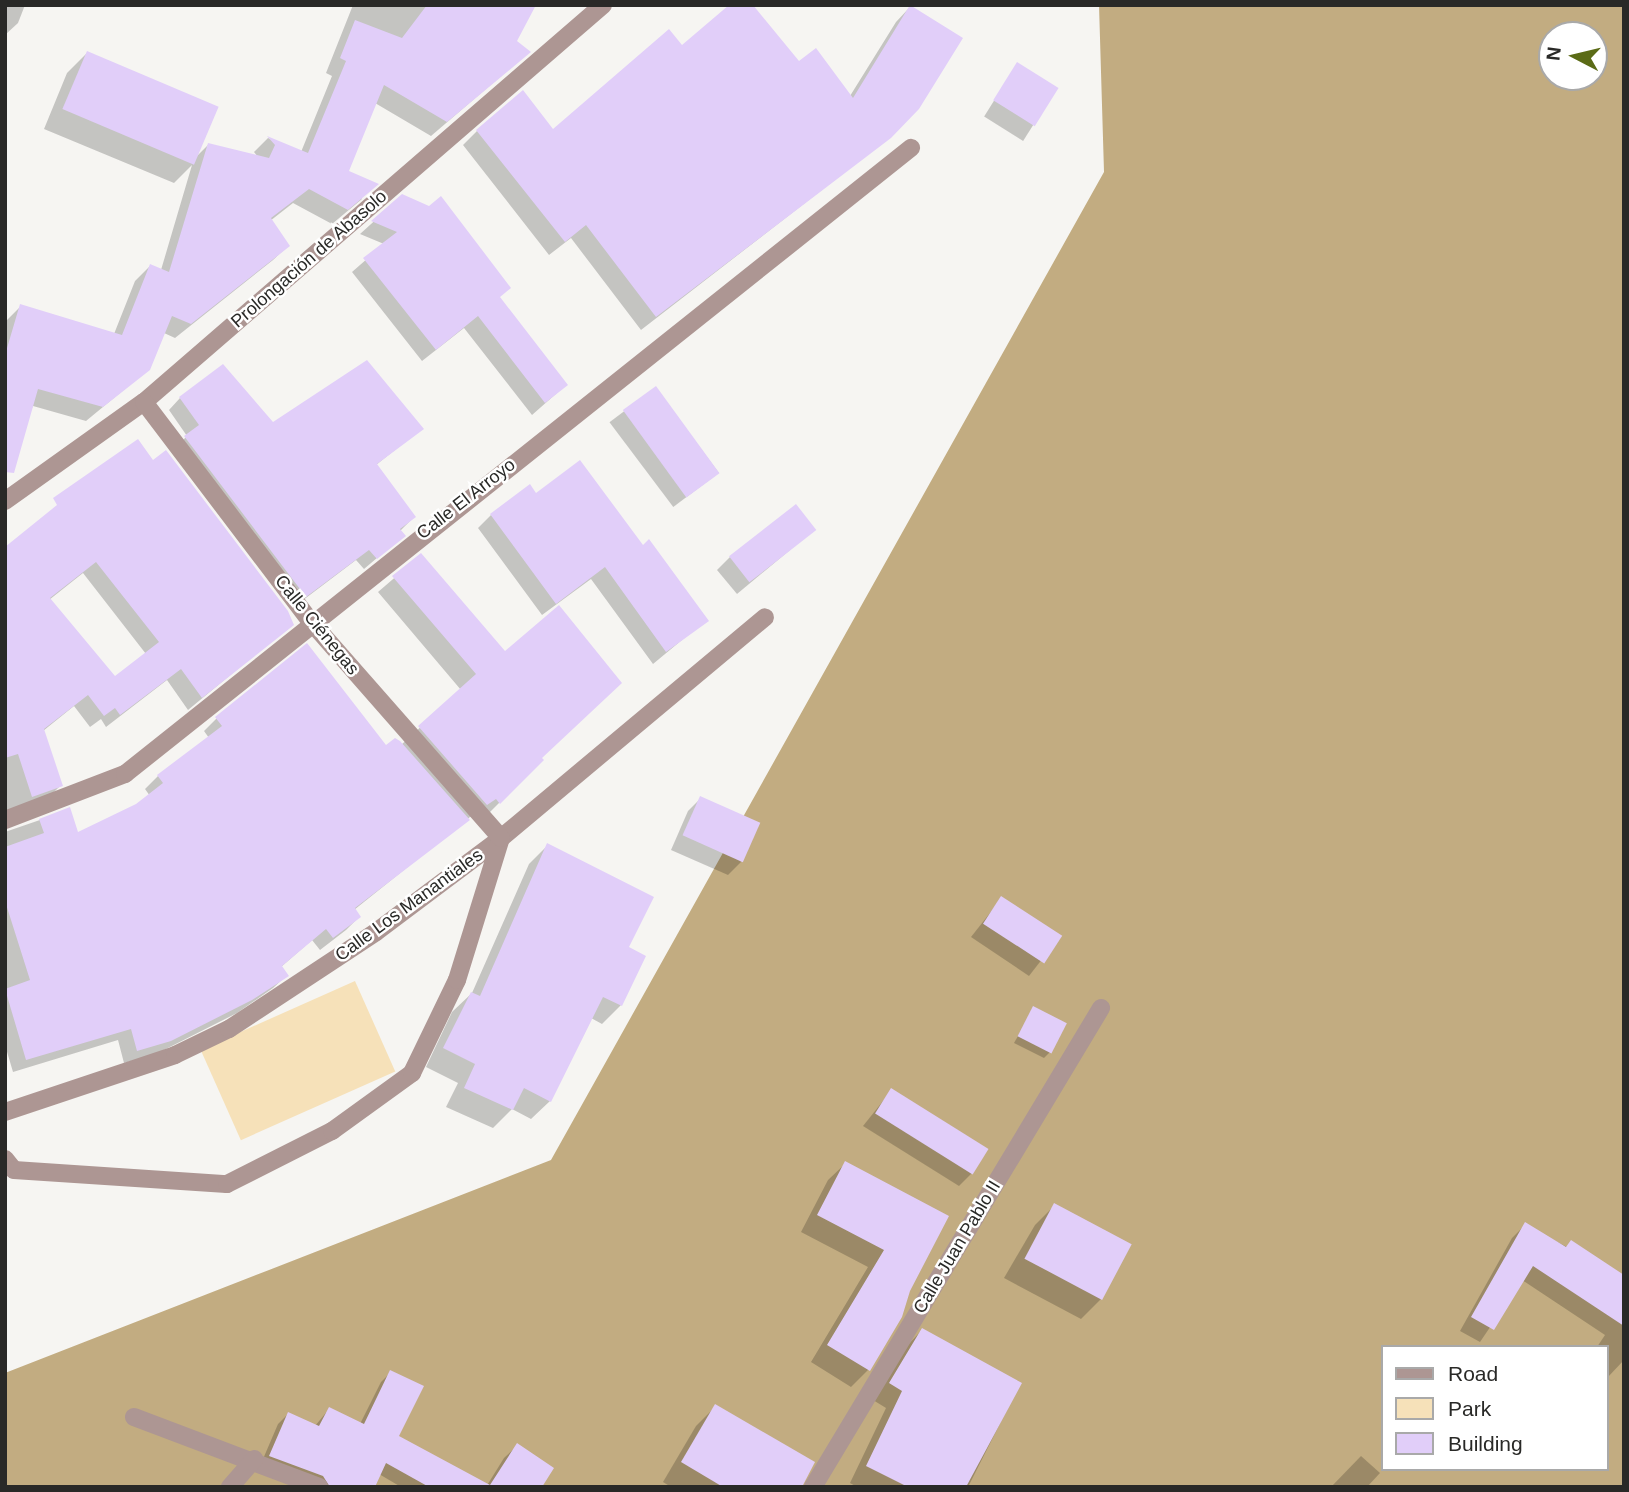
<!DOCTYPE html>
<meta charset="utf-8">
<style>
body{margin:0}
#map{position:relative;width:1629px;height:1492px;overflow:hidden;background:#f6f5f2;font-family:Arial,sans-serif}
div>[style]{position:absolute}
.green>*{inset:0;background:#f6e1b9;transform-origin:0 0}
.forest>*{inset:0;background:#c2ac81}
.shadow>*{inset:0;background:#0003;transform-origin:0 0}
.building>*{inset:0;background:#e1cef9;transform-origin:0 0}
.street>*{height:18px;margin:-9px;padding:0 9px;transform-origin:9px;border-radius:9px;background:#ad9693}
span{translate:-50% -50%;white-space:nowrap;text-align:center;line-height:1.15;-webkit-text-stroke:5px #fff;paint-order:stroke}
.street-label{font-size:18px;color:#292927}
.frame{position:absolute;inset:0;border:7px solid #292927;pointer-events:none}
.legend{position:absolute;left:1381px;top:1345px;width:228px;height:126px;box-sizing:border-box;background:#fff;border:2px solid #a9a9a9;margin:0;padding:9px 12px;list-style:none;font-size:21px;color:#292927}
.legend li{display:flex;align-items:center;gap:14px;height:35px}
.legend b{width:35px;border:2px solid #a9a9a9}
.north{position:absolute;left:1538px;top:21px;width:70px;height:70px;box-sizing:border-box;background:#fff;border:2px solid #a9a9a9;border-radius:50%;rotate:277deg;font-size:19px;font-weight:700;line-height:28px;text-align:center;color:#292927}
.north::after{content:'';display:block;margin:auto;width:24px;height:32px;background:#5b6b16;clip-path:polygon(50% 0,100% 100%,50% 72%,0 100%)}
</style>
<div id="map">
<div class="green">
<div style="left:355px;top:981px;width:99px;height:169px;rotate:66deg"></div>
</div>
<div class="forest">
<div style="clip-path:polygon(evenodd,1099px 5px,1624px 5px,1624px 1487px,5px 1487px,5px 1373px,551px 1160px,1104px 172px,1099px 5px,1552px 35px,1594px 35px,1594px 77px,1552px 77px,1552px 35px,1099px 5px,1382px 1347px,1606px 1347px,1606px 1469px,1382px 1469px,1382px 1347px)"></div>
</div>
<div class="shadow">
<div style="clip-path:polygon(5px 5px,25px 5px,18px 23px,5px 35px)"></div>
<div style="clip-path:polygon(353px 5px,532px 5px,515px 42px,529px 52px,431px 136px,375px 103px,346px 172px,362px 199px,332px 224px,293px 203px,270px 221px,288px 246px,273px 260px,175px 338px,164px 333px,149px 369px,86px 421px,33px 406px,5px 463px,6px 321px,21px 306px,114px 334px,135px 281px,150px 266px,161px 270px,192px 165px,174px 183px,44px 129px,67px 73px,87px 53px,196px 157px,208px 145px,258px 157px,254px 152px,268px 138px,301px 152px,332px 76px,326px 73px)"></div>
<div style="clip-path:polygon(910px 7px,890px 137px,641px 330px,571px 238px,549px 255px,463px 145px,477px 131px,553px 131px,681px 48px,799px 63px,850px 96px,896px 22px)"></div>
<div style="left:1017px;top:64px;width:46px;height:62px;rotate:32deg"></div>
<div style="clip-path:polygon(402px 196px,499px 298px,566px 385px,532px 415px,464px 328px,422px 361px,352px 272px,384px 244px,360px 234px)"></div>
<div style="left:655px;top:388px;width:106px;height:57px;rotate:53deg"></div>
<div style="clip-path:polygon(180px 398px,272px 425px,421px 429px,376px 465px,414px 517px,400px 531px,404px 535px,364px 569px,356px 560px,294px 607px,174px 449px,187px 436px,169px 410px)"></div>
<div style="clip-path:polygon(evenodd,153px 462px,292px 624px,188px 710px,167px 680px,106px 727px,101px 719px,90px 727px,74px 706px,43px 731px,61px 785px,48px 798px,5px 815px,5px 549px,153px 462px,83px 573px,146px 654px,114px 679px,49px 600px,83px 573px)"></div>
<div style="clip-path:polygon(536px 495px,643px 547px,706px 620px,653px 664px,591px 579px,542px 615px,478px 528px,491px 515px)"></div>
<div style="clip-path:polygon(814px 530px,737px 594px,717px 570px,730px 557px)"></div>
<div style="clip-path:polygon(421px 555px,542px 760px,484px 818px,480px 813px,470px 817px,354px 910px,359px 917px,346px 930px,320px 950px,312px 940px,281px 967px,286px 976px,273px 988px,237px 1013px,156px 1054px,124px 1063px,118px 1040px,13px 1072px,5px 1045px,5px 832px,69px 810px,77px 834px,137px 806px,150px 796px,145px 789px,158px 776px,209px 738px,204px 731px,217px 718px,386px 748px,401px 745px,461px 690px,378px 592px)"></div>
<div style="clip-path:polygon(701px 798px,741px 862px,728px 875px,671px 850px,688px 811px)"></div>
<div style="clip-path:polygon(548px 845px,627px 947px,621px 1005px,602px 1024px,591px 1018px,550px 1101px,531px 1119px,512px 1109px,493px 1128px,446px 1107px,458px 1083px,426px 1067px,452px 1012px,472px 993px,529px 864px)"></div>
<div style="clip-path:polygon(1001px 899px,1060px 936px,1029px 976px,971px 937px)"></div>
<div style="clip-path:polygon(1034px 1008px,1050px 1052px,1044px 1058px,1014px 1043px)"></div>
<div style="clip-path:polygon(891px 1091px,972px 1173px,959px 1186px,863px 1126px)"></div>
<div style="clip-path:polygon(846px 1163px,908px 1290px,868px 1370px,851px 1387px,811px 1362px,868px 1267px,801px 1232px,828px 1180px)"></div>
<div style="clip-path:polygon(1055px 1205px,1129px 1245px,1101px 1299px,1081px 1319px,1004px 1278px,1035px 1225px)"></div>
<div style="clip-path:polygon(1525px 1225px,1624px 1277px,1624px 1360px,1608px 1377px,1606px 1347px,1597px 1347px,1605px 1335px,1522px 1280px,1480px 1342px,1460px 1331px,1512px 1238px)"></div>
<div style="clip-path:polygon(922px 1330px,1020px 1384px,968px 1487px,857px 1487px,850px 1483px,886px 1408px,873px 1400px,905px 1348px)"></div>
<div style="clip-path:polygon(391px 1372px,397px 1436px,461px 1487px,401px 1487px,379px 1474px,373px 1487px,313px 1487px,260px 1466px,278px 1424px,288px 1414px,315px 1426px,329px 1409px,360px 1424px,381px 1382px)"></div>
<div style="clip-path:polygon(715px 1407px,799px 1487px,671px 1487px,663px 1482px,696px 1426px)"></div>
<div style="clip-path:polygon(517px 1446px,552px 1468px,486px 1487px,504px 1458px)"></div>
<div style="clip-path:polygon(1361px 1456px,1380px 1473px,1367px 1487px,1331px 1487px)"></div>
</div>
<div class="building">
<div style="clip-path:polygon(427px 5px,536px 5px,517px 41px,531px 52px,447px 122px,384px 85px,349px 171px,379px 184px,348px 210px,309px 189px,271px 218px,290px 246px,191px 324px,172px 316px,150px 370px,103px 407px,38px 389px,14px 473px,5px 472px,5px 355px,20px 304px,122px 335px,150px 264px,169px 272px,208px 143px,269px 158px,275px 145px,267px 136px,308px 153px,346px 61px,340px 58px,355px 20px,402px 38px)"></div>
<div style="clip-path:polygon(729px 5px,753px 5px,799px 61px,816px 48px,853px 98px,910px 5px,963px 38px,919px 109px,891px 138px,656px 317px,586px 225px,565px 242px,476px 130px,523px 90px,553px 129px,669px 29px,682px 45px)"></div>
<div style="left:87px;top:51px;width:143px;height:63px;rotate:23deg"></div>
<div style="left:1017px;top:62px;width:49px;height:45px;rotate:32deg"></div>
<div style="clip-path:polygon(402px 194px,429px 206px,441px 196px,511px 288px,500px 297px,568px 385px,545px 403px,478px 316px,436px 350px,363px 258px,397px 232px,371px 221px)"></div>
<div style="clip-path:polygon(367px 360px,424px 429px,377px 464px,416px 517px,400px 529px,406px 536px,377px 559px,369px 550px,306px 597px,184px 436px,199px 425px,179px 397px,223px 364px,273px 422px)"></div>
<div style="left:656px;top:386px;width:108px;height:41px;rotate:54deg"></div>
<div style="clip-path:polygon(evenodd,138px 439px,153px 460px,166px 450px,288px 611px,294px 625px,202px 698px,181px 669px,120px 715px,115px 708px,104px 716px,88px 695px,44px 729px,63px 786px,32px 797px,18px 754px,5px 758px,5px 547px,57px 505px,53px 498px,138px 439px,96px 562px,159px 642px,115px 676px,50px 598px,96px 562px)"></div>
<div style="clip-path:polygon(580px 460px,643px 545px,649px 539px,709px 621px,666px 652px,605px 567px,556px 604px,490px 514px,530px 484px,536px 493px)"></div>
<div style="left:796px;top:504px;width:33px;height:85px;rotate:52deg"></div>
<div style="clip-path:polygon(421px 553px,505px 651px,559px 605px,622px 683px,542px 758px,544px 760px,500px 804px,496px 799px,487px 805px,418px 726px,476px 674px,392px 576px)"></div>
<div style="clip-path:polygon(307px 643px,386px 745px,395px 738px,400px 741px,470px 820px,355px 908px,361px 917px,333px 938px,326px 929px,282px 966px,289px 976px,252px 1000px,171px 1041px,137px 1051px,131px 1029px,26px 1060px,5px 989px,30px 980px,5px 901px,5px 847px,44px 833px,39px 819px,70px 807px,78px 832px,136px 804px,163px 783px,157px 775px,222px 726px,215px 717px)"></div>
<div style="left:700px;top:796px;width:66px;height:43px;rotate:24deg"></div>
<div style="clip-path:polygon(547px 843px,654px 897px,629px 947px,646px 956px,622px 1006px,603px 997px,551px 1102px,524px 1088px,513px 1110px,464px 1088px,475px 1064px,443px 1048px,471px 992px,480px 996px)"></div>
<div style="left:1001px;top:896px;width:73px;height:33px;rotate:33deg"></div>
<div style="left:1033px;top:1006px;width:38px;height:34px;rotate:27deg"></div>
<div style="left:891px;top:1088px;width:115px;height:30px;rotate:32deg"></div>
<div style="clip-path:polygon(845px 1161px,949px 1216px,910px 1291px,902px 1317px,870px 1371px,827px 1345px,884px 1250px,817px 1215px)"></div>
<div style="left:1054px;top:1203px;width:88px;height:63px;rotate:28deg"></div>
<div style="clip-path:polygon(1525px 1222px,1566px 1247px,1571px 1240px,1624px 1275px,1624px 1326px,1533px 1266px,1494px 1330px,1471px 1317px)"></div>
<div style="clip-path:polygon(922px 1328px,1022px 1383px,966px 1487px,908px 1487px,866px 1466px,902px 1391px,889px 1383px)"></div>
<div style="clip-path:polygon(390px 1370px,424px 1386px,399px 1436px,490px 1485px,517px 1443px,554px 1468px,542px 1487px,429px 1487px,386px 1463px,375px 1487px,330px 1487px,323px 1476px,269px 1456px,288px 1412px,319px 1426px,329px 1407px,364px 1424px)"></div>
<div style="clip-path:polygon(715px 1404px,815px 1462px,802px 1487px,723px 1487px,681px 1462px)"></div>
</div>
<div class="street">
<div style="left:5px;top:501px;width:171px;rotate:-35.5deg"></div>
<div style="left:144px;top:402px;width:607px;rotate:-40.86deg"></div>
<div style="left:5px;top:820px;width:129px;rotate:-21deg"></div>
<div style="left:125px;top:774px;width:1005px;rotate:-38.54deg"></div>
<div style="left:5px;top:1112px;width:179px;rotate:-18.5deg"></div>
<div style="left:175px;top:1055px;width:60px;rotate:-25.7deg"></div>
<div style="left:229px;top:1029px;width:176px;rotate:-33.4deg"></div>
<div style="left:376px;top:932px;width:156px;rotate:-36.9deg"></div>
<div style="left:501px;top:838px;width:344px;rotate:-39.9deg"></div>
<div style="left:5px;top:1159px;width:14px;rotate:51deg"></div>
<div style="left:14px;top:1170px;width:213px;rotate:3.8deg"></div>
<div style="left:227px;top:1184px;width:118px;rotate:-26.8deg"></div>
<div style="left:332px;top:1131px;width:99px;rotate:-35.9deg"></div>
<div style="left:412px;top:1073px;width:103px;rotate:-64.2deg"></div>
<div style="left:457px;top:980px;width:149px;rotate:-72.8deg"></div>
<div style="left:501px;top:838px;width:288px;rotate:-131.3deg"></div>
<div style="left:311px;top:622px;width:276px;rotate:-127.2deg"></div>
<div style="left:134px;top:1417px;width:198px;rotate:20.7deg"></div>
<div style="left:230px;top:1487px;width:37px;rotate:-49deg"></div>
<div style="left:813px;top:1487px;width:559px;rotate:-58.98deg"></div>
</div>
<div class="street-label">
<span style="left:309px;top:259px;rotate:-41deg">Prolongación de Abasolo</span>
<span style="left:466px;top:499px;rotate:-38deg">Calle El Arroyo</span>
<span style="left:317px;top:625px;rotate:51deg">Calle Ciénegas</span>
<span style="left:409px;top:905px;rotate:-36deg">Calle Los Manantiales</span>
<span style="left:957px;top:1247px;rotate:-59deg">Calle Juan Pablo II</span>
</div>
<div class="frame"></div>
<ul class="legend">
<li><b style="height:9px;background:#ad9693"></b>Road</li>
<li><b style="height:19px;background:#f6e1b9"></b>Park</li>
<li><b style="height:19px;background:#e1cef9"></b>Building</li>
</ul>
<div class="north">N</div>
</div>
